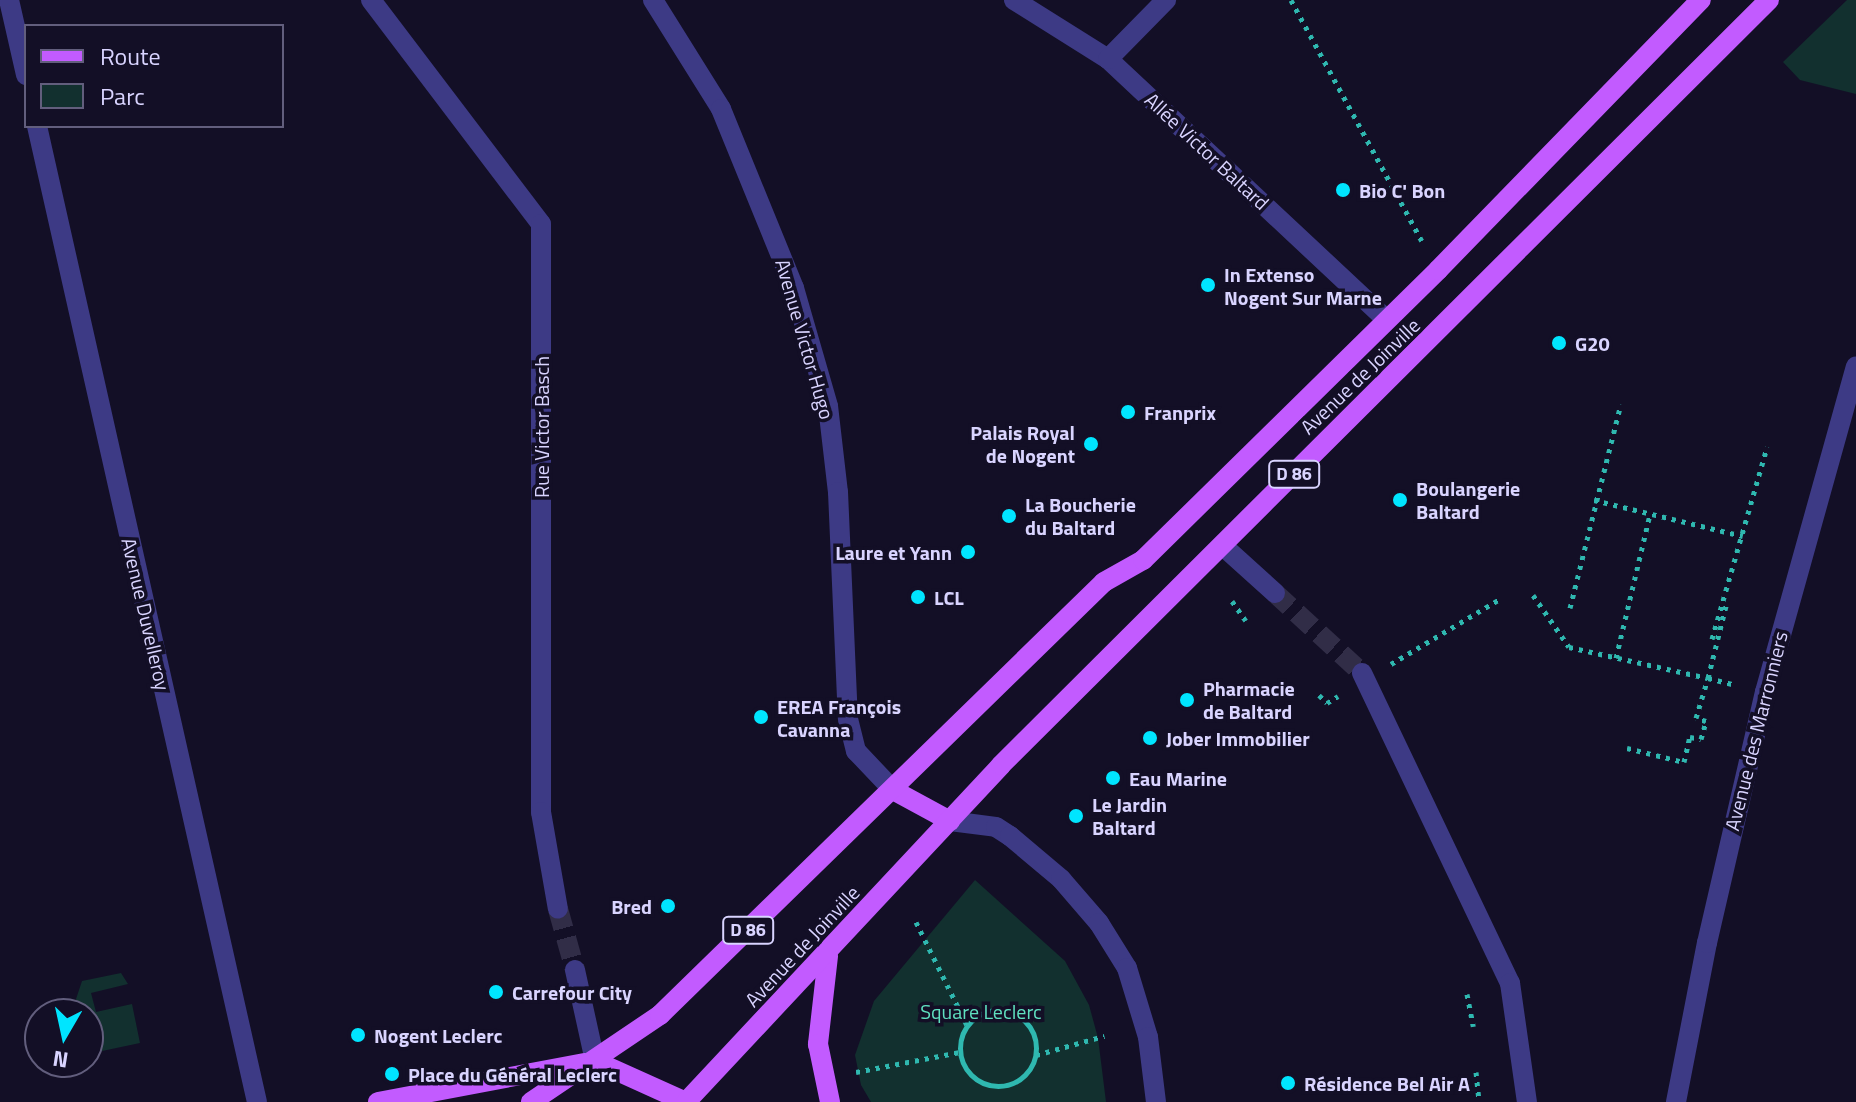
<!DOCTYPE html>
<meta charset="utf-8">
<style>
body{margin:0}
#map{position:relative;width:1856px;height:1102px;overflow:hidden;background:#130f26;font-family:"Titillium Web",sans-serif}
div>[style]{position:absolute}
.green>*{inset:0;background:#12302f}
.minor-tunnel>*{height:20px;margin-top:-10px;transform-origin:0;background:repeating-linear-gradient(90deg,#312d47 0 20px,transparent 0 30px)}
.path>*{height:5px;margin-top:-2.5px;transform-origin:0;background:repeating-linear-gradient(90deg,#2fb8b0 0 4px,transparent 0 10px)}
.path>.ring{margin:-2.5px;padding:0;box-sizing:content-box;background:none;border:5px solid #2fb8b0;border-radius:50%}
.minor>*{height:20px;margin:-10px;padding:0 10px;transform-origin:10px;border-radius:10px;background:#3d3a85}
.major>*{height:20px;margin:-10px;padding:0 10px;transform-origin:10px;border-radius:10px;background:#c25bff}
.dots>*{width:22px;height:22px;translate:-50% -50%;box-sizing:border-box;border:4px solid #130f26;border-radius:50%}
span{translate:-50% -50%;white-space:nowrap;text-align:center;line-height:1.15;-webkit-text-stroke:7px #130f26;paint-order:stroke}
.shield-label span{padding:2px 6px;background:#130f26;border:2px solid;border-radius:6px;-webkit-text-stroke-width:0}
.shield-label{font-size:18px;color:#d9d4ff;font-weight:700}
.street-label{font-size:20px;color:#d9d4ff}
.poi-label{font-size:20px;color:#d9d4ff;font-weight:700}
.left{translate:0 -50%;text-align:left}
.right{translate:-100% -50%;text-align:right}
.park-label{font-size:20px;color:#5fe0c0}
.legend{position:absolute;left:24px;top:24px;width:260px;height:104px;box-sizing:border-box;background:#130f26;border:2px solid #625e7d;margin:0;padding:10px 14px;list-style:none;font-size:24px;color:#d9d4ff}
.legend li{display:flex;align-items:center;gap:16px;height:40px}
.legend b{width:40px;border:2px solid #625e7d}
.north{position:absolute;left:24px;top:998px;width:80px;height:80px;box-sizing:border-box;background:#130f26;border:2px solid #625e7d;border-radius:50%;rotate:189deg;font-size:22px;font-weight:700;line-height:32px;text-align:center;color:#d9d4ff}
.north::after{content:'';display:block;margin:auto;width:28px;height:36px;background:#00e5ff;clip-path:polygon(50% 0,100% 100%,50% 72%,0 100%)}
</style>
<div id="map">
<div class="green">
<div style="clip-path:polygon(1847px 0,1856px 0,1856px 94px,1800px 80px,1783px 62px)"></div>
<div style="clip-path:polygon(975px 880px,1065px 961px,1089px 1005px,1098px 1038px,1106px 1102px,871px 1102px,861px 1085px,855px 1055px,874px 1001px)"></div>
<div style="clip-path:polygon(121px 973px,128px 984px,91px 993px,96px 1012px,132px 1004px,140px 1043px,88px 1054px,88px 1014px,79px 1014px,76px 999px,82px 981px)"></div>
</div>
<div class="minor-tunnel">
<div style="left:1275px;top:593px;width:118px;rotate:42.6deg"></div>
<div style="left:558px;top:909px;width:63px;rotate:74.4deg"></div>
</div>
<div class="path">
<div style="left:1291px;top:0;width:274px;rotate:61.5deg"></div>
<div style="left:1594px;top:500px;width:153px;rotate:13.6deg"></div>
<div style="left:1533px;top:595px;width:63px;rotate:55.3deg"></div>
<div style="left:1569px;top:647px;width:142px;rotate:12.6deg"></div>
<div style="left:1708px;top:678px;width:78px;rotate:-76deg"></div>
<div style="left:1232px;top:601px;width:24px;rotate:55deg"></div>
<div style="left:1570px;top:608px;width:210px;rotate:-76deg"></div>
<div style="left:1712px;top:639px;width:200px;rotate:-74deg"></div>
<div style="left:1616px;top:658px;width:148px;rotate:-76.7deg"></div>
<div style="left:1391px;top:664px;width:127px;rotate:-30.8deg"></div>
<div style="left:1319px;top:695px;width:11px;rotate:45deg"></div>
<div style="left:1327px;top:703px;width:13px;rotate:-32deg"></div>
<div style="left:1627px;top:748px;width:59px;rotate:13.8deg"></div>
<div style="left:1684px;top:762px;width:26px;rotate:-77deg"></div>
<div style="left:1690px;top:737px;width:11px;rotate:10deg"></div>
<div style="left:1701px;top:739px;width:19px;rotate:-74deg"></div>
<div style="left:1706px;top:721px;width:10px;rotate:-163deg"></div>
<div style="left:1696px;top:718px;width:42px;rotate:-73.3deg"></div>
<div style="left:1708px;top:678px;width:29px;rotate:14deg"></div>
<div style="left:916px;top:922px;width:115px;rotate:63.7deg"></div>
<div style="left:1467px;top:994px;width:33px;rotate:79deg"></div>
<div class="ring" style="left:960px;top:1010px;width:71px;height:71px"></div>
<div style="left:1036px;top:1055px;width:71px;rotate:-15.6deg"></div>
<div style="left:856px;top:1072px;width:106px;rotate:-10.9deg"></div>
<div style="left:1476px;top:1072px;width:30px;rotate:84deg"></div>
</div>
<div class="minor">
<div style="left:9px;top:0;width:77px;rotate:77.2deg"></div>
<div style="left:371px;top:0;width:281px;rotate:52.8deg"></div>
<div style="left:541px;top:224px;width:588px;rotate:90deg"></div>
<div style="left:541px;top:812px;width:98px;rotate:80.1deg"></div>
<div style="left:653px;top:0;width:128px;rotate:58deg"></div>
<div style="left:721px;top:109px;width:193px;rotate:67.8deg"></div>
<div style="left:794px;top:288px;width:123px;rotate:73.9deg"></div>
<div style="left:828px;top:406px;width:87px;rotate:83.4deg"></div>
<div style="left:838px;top:492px;width:227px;rotate:87.5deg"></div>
<div style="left:848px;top:719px;width:33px;rotate:76deg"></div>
<div style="left:856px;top:751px;width:54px;rotate:46.5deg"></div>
<div style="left:1014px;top:0;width:111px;rotate:32.1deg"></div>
<div style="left:1108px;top:59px;width:381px;rotate:43.1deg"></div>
<div style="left:1108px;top:59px;width:83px;rotate:-45.5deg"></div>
<div style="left:37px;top:126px;width:1000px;rotate:77.3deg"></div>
<div style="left:1223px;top:546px;width:70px;rotate:42.1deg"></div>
<div style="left:1362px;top:673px;width:344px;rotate:64.5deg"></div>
<div style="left:1510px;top:983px;width:120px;rotate:81.9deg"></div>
<div style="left:950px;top:821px;width:46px;rotate:7.4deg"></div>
<div style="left:996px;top:827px;width:17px;rotate:33deg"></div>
<div style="left:1010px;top:836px;width:67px;rotate:40.1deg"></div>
<div style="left:1061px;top:879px;width:58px;rotate:49.2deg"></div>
<div style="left:1099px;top:923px;width:53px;rotate:58.1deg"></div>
<div style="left:1127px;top:968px;width:72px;rotate:73.1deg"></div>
<div style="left:1148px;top:1037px;width:65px;rotate:83deg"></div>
<div style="left:575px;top:970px;width:93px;rotate:77.6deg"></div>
<div style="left:1676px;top:1102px;width:162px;rotate:-79deg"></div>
<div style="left:1707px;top:943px;width:258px;rotate:-77deg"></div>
<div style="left:1765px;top:692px;width:338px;rotate:-74.4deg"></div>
</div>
<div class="major">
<div style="left:893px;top:790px;width:65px;rotate:28.5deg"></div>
<div style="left:828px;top:956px;width:89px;rotate:96.5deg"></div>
<div style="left:818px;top:1044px;width:59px;rotate:78.3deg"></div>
<div style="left:595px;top:1061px;width:100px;rotate:24.3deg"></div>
<div style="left:378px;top:1102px;width:210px;rotate:-10.7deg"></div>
<div style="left:531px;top:1102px;width:156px;rotate:-34deg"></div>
<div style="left:660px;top:1015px;width:620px;rotate:-44.28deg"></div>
<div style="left:1104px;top:582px;width:45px;rotate:-29.4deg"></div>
<div style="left:1143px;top:560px;width:414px;rotate:-44.5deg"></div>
<div style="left:1438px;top:270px;width:377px;rotate:-45.8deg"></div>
<div style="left:686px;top:1102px;width:461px;rotate:-46.9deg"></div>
<div style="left:1001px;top:765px;width:1084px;rotate:-44.89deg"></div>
</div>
<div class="dots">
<div style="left:1343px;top:190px;background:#00e5ff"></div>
<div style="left:1208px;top:285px;background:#00e5ff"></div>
<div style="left:1559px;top:343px;background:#00e5ff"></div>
<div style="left:1128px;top:412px;background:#00e5ff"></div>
<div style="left:1091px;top:444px;background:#00e5ff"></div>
<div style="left:1400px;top:500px;background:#00e5ff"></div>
<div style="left:1009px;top:516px;background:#00e5ff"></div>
<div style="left:968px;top:552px;background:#00e5ff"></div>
<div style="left:918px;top:597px;background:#00e5ff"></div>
<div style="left:1187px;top:700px;background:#00e5ff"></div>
<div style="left:761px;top:717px;background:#00e5ff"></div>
<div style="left:1150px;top:738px;background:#00e5ff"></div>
<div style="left:1113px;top:778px;background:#00e5ff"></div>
<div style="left:1076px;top:816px;background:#00e5ff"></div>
<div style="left:668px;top:906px;background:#00e5ff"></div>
<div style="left:496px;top:992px;background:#00e5ff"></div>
<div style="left:358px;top:1035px;background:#00e5ff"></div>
<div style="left:392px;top:1074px;background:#00e5ff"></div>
<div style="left:1288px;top:1083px;background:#00e5ff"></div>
</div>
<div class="shield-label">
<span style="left:1294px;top:474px">D 86</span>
<span style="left:748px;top:930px">D 86</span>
</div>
<div class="street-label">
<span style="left:1207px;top:151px;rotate:43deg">Allée Victor Baltard</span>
<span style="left:805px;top:339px;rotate:74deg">Avenue Victor Hugo</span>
<span style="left:1360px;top:376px;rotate:-44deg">Avenue de Joinville</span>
<span style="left:541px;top:427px;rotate:-90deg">Rue Victor Basch</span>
<span style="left:146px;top:614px;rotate:77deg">Avenue Duvelleroy</span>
<span style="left:1756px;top:731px;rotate:-76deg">Avenue des Marronniers</span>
<span style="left:802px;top:946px;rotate:-47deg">Avenue de Joinville</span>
</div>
<div class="poi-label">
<span class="left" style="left:1359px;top:190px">Bio C' Bon</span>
<span class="left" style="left:1224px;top:286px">In Extenso<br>Nogent Sur Marne</span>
<span class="left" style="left:1575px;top:343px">G20</span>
<span class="left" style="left:1144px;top:412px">Franprix</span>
<span class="right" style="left:1075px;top:444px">Palais Royal<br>de Nogent</span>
<span class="left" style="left:1416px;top:500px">Boulangerie<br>Baltard</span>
<span class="left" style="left:1025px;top:516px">La Boucherie<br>du Baltard</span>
<span class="right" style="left:952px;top:552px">Laure et Yann</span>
<span class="left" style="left:934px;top:597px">LCL</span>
<span class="left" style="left:1203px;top:700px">Pharmacie<br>de Baltard</span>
<span class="left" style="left:777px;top:718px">EREA François<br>Cavanna</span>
<span class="left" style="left:1166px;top:738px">Jober Immobilier</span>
<span class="left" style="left:1129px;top:778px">Eau Marine</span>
<span class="left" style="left:1092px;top:816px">Le Jardin<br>Baltard</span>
<span class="right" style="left:652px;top:906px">Bred</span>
<span class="left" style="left:512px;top:992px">Carrefour City</span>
<span class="left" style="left:374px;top:1035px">Nogent Leclerc</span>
<span class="left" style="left:408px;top:1074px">Place du Général Leclerc</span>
<span class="left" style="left:1304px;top:1083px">Résidence Bel Air A</span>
</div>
<div class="park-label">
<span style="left:981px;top:1011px">Square Leclerc</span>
</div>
<ul class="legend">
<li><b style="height:10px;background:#c25bff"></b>Route</li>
<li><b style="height:22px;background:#12302f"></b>Parc</li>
</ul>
<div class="north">N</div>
</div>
